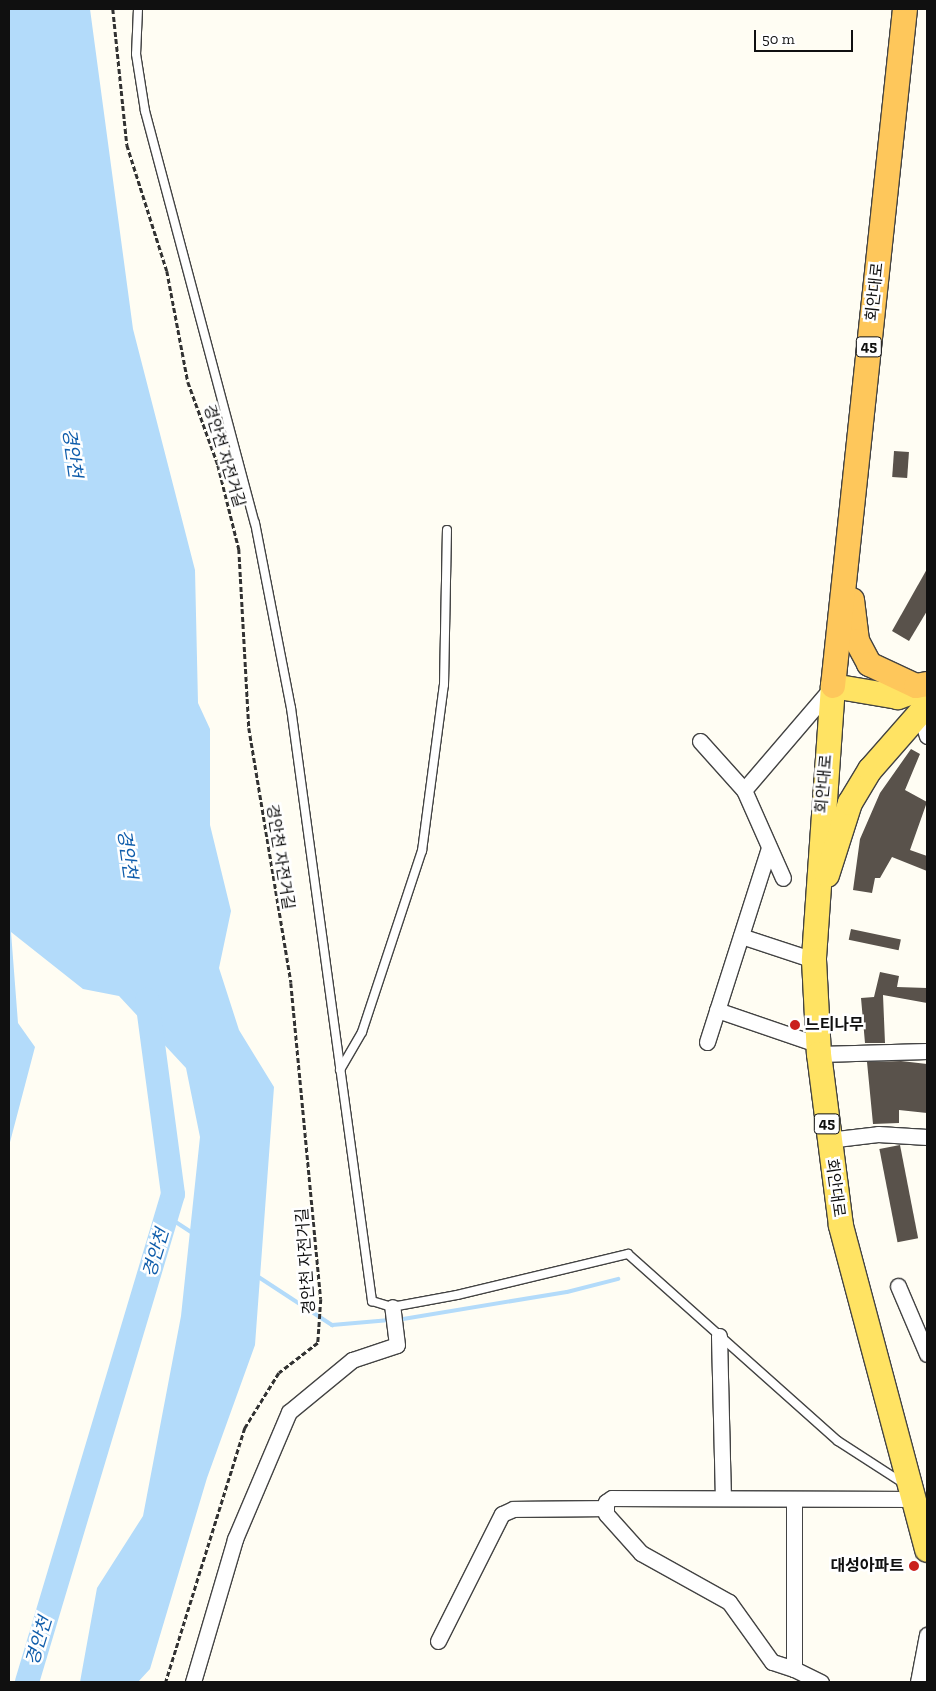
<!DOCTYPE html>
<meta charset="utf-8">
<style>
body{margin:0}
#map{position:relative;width:936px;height:1691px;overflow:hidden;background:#fffdf3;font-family:"Zilla Slab","Noto Sans KR",serif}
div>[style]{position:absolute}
.water>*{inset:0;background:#b3dbfa}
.stream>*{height:4px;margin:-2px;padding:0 2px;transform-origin:2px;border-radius:2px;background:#b3dbfa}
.river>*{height:24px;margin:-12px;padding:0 12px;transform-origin:12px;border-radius:12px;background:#b3dbfa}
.building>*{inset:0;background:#59524b;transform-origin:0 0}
.path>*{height:2.5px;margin-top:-1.25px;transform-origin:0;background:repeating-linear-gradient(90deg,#323232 0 5px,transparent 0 7.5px)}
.roads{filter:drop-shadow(1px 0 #434343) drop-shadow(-1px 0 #434343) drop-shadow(0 1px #434343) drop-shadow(0 -1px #434343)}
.service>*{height:8px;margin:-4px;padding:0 4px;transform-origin:4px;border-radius:4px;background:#fff}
.minor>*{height:15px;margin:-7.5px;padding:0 7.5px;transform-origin:7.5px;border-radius:7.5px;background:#fff}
.primary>*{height:24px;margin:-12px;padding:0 12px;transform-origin:12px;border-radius:12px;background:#ffe363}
.trunk>*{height:24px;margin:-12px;padding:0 12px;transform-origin:12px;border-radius:12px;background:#fec75b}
.dots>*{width:14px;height:14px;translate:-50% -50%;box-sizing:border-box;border:2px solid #fff;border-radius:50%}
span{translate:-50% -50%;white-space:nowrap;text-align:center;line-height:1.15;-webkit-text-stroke:5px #fff;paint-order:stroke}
.shield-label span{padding:1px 4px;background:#fff;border:1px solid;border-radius:4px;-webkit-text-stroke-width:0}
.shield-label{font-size:15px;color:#101010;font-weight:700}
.street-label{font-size:16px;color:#101010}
.poi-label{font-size:16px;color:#101010;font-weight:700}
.left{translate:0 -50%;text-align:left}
.right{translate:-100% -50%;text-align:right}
.water-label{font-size:18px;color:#0f5dab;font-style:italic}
.frame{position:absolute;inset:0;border:10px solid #101010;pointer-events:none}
.scale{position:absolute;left:754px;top:30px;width:99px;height:22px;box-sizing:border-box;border:2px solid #101010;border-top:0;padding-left:6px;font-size:15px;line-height:18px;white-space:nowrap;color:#101010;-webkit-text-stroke:4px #fff;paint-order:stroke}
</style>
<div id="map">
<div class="water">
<div style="clip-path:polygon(9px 9px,90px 9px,133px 329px,195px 570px,198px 703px,210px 729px,210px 825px,231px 911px,219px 968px,239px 1030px,274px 1087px,255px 1345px,207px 1478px,150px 1669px,138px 1682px,80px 1682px,97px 1588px,143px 1516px,181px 1316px,200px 1137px,186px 1068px,119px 996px,83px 989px,11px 932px,18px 1023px,35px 1047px,9px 1146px)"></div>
</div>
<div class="stream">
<div style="left:168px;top:1217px;width:27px;rotate:33deg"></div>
<div style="left:257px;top:1276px;width:90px;rotate:33.2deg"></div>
<div style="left:332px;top:1325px;width:58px;rotate:-4.9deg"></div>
<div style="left:397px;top:1320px;width:172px;rotate:-9.4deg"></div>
<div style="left:567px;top:1292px;width:53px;rotate:-14.3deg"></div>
</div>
<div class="river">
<div style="left:27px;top:1682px;width:509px;rotate:-73.34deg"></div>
<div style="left:173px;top:1194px;width:196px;rotate:-97.6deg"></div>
</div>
<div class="building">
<div style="left:894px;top:451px;width:15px;height:26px;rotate:4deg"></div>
<div style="clip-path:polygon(927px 569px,927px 611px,909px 641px,892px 631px)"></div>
<div style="clip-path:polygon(911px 749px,920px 754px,905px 790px,927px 802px,910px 850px,927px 856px,927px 871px,892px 857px,880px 878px,875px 878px,872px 893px,853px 890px,860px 839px,880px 793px)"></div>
<div style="left:851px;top:929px;width:51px;height:11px;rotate:12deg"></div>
<div style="clip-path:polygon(880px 972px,899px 976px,897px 987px,927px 988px,927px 1003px,883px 995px,885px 1043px,865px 1043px,861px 998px,874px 997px)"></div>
<div style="clip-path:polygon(901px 1061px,927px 1064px,927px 1113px,899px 1110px,899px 1123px,873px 1124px,867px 1062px)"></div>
<div style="left:900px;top:1145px;width:95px;height:21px;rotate:79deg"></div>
</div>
<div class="path">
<div style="left:113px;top:9px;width:137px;rotate:84.1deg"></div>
<div style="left:127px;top:145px;width:132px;rotate:72.4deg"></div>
<div style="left:167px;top:271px;width:113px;rotate:79.3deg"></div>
<div style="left:188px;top:382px;width:88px;rotate:70.1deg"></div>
<div style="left:218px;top:465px;width:87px;rotate:76deg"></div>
<div style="left:239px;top:549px;width:179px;rotate:86.8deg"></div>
<div style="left:249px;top:728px;width:258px;rotate:80.6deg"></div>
<div style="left:291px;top:983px;width:317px;rotate:84.6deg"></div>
<div style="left:321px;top:1299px;width:44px;rotate:93.9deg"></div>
<div style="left:318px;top:1343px;width:49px;rotate:142.4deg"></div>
<div style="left:279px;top:1373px;width:65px;rotate:121.7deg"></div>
<div style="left:245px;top:1428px;width:266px;rotate:107.3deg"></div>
</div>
<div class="roads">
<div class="service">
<div style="left:138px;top:9px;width:45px;rotate:92.5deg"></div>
<div style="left:136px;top:54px;width:58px;rotate:81deg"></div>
<div style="left:145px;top:111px;width:426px;rotate:75.1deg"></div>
<div style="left:255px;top:523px;width:188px;rotate:79deg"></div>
<div style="left:291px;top:708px;width:599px;rotate:82.22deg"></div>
<div style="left:372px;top:1301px;width:21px;rotate:17deg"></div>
<div style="left:392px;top:1307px;width:66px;rotate:-10.5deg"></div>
<div style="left:457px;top:1295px;width:176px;rotate:-13.5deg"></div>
<div style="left:628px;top:1254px;width:281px;rotate:41.7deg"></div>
<div style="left:838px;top:1441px;width:77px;rotate:32.9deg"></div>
<div style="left:340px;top:1070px;width:44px;rotate:-59.9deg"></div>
<div style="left:362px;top:1032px;width:191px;rotate:-71.7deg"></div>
<div style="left:422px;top:851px;width:167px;rotate:-82.5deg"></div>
<div style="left:444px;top:685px;width:155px;rotate:-88.9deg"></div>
</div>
<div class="minor">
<div style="left:920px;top:713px;width:24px;rotate:73deg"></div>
<div style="left:700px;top:741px;width:66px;rotate:48.1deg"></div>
<div style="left:744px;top:790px;width:137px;rotate:-49.4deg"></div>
<div style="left:744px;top:790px;width:96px;rotate:66.1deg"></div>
<div style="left:741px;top:936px;width:77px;rotate:18.2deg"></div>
<div style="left:717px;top:1010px;width:108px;rotate:18.9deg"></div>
<div style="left:707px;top:1042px;width:204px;rotate:-72.3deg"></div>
<div style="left:819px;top:1054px;width:108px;rotate:-1.6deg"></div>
<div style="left:828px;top:1140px;width:50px;rotate:-6.8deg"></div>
<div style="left:878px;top:1134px;width:49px;rotate:3.5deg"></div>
<div style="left:898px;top:1286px;width:74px;rotate:66.9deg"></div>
<div style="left:719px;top:1336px;width:162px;rotate:88.6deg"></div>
<div style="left:794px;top:1499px;width:170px;rotate:90deg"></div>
<div style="left:794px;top:1669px;width:23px;rotate:-162deg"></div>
<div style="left:772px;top:1662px;width:74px;rotate:-125.6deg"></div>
<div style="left:729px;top:1602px;width:101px;rotate:-150.9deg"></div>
<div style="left:641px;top:1553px;width:52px;rotate:-131.9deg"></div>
<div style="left:606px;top:1514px;width:12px;rotate:-90deg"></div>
<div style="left:606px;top:1502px;width:7px;rotate:-34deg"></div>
<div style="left:612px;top:1498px;width:300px;rotate:0.2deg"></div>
<div style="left:438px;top:1641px;width:142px;rotate:-63.3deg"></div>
<div style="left:502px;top:1514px;width:12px;rotate:-24deg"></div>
<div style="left:513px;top:1509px;width:93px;rotate:-0.6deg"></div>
<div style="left:794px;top:1669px;width:30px;rotate:26deg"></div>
<div style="left:193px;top:1682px;width:149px;rotate:-73.6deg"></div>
<div style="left:235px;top:1539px;width:138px;rotate:-67deg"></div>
<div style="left:289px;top:1412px;width:82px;rotate:-39.5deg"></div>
<div style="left:352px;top:1360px;width:47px;rotate:-18.4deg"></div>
<div style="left:397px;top:1345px;width:38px;rotate:-97deg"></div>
<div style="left:918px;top:1682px;width:48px;rotate:-79.2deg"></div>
</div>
<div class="primary">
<div style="left:927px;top:687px;width:31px;rotate:161deg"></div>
<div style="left:898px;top:697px;width:66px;rotate:-170.4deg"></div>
<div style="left:833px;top:686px;width:275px;rotate:94deg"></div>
<div style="left:814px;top:960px;width:94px;rotate:87deg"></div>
<div style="left:819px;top:1054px;width:173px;rotate:82.7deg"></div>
<div style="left:841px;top:1226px;width:335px;rotate:75.1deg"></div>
<div style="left:827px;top:875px;width:76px;rotate:-72.3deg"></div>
<div style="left:850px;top:803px;width:39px;rotate:-59deg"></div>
<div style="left:870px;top:770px;width:86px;rotate:-48.8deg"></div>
</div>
<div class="trunk">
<div style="left:852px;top:600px;width:41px;rotate:83deg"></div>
<div style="left:857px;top:641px;width:26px;rotate:62deg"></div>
<div style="left:869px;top:664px;width:52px;rotate:25.1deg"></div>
<div style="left:916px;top:686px;width:11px;rotate:-10deg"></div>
<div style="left:833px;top:686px;width:681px;rotate:-83.93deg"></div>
</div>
</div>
<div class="dots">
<div style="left:795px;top:1025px;background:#ca201d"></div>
<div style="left:914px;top:1566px;background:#ca201d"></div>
</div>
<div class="shield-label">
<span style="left:869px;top:347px">45</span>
<span style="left:827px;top:1124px">45</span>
</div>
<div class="street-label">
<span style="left:875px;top:292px;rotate:-84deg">회안대로</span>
<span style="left:224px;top:456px;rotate:73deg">경안천 자전거길</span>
<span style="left:824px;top:784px;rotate:-85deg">회안대로</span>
<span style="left:280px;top:857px;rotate:81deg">경안천 자전거길</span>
<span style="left:835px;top:1188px;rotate:82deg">회안대로</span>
<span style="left:306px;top:1261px;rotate:-94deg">경안천 자전거길</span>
</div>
<div class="poi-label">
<span class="left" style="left:805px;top:1025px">느티나무</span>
<span class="right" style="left:904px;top:1566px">대성아파트</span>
</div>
<div class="water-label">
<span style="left:72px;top:453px;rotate:82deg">경안천</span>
<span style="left:127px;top:854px;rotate:82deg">경안천</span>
<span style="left:156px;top:1253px;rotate:-73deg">경안천</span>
<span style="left:39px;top:1641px;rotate:-73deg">경안천</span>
</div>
<div class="frame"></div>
<div class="scale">50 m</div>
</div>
